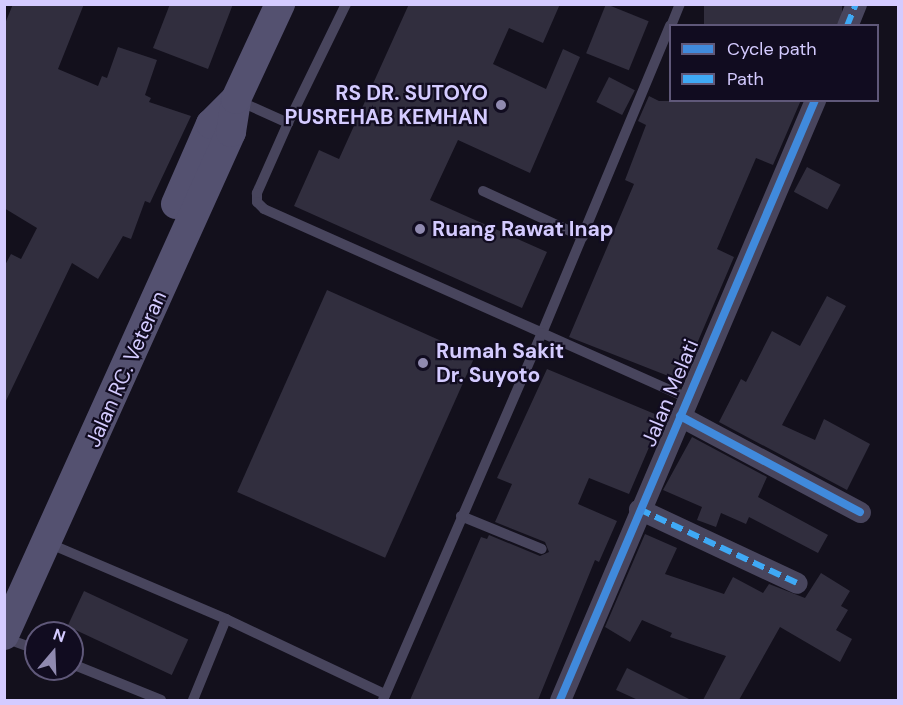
<!DOCTYPE html>
<style>
body{margin:0}
#map{position:relative;width:903px;height:705px;overflow:hidden;background:#13101c;font-family:"DM Sans",sans-serif}
div>[style]{position:absolute}
.building>*{inset:0;background:#312e3e;transform-origin:0 0}
.lane>*{height:10px;margin:-5px;padding:0 5px;transform-origin:5px;border-radius:5px;background:#48455d}
.street>*{height:21px;margin:-10.5px;padding:0 10.5px;transform-origin:10.5px;border-radius:10.5px;background:#48455d}
.secondary>*{height:30px;margin:-15px;padding:0 15px;transform-origin:15px;border-radius:15px;background:#545170}
.quiet>*{height:6px;margin-top:-3px;transform-origin:0;background:repeating-linear-gradient(90deg,#3fa9f5 0 12px,transparent 0 18px)}
.cycleway>*{height:8px;margin:-4px;padding:0 4px;transform-origin:4px;border-radius:4px;background:#408adc}
.dots>*{width:16px;height:16px;translate:-50% -50%;box-sizing:border-box;border:3px solid #110c20;border-radius:50%}
span{translate:-50% -50%;white-space:nowrap;text-align:center;line-height:1.15;-webkit-text-stroke:4.5px #110c20;paint-order:stroke}
.poi-label{font-size:21px;color:#d4cbff;font-weight:700}
.right{translate:-100% -50%;text-align:right}
.left{translate:0 -50%;text-align:left}
.street-label{font-size:21px;color:#d4cbff}
.frame{position:absolute;inset:0;border:6px solid #d4cbff;pointer-events:none}
.legend{position:absolute;left:669px;top:24px;width:210px;height:78px;box-sizing:border-box;background:#110c20;border:2px solid #5f5879;margin:0;padding:8px 10px;list-style:none;font-size:18px;color:#d4cbff}
.legend li{display:flex;align-items:center;gap:12px;height:30px}
.legend b{width:30px;border:2px solid #5f5879}
.north{position:absolute;left:24px;top:621px;width:60px;height:60px;box-sizing:border-box;background:#110c20;border:2px solid #5f5879;border-radius:50%;rotate:19deg;font-size:16px;font-weight:700;line-height:24px;text-align:center;color:#d4cbff}
.north::after{content:'';display:block;margin:auto;width:21px;height:27px;background:#908ab0;clip-path:polygon(50% 0,100% 100%,50% 72%,0 100%)}
</style>
<div id="map">
<div class="building">
<div style="clip-path:polygon(13px 4px,84px 4px,58px 69px,98px 86px,102px 76px,107px 78px,118px 47px,157px 60px,145px 95px,151px 98px,149px 102px,191px 116px,150px 203px,145px 201px,131px 239px,123px 236px,98px 279px,72px 263px,4px 405px,4px 267px,11px 254px,21px 259px,37px 228px,4px 208px,4px 26px)"></div>
<div style="clip-path:polygon(170px 4px,233px 4px,208px 69px,153px 48px)"></div>
<div style="clip-path:polygon(409px 4px,560px 4px,543px 43px,509px 28px,493px 64px,546px 89px,563px 49px,580px 57px,530px 173px,458px 140px,430px 200px,547px 252px,522px 308px,294px 206px,319px 150px,339px 159px)"></div>
<div style="left:606px;top:4px;width:46px;height:53px;rotate:22deg"></div>
<div style="left:704px;top:4px;width:138px;height:24px"></div>
<div style="left:609px;top:77px;width:29px;height:28px;rotate:27deg"></div>
<div style="clip-path:polygon(649px 96px,659px 101px,801px 100px,773px 165px,756px 158px,717px 249px,734px 257px,681px 381px,569px 337px,634px 184px,625px 180px,646px 125px,638px 121px)"></div>
<div style="left:807px;top:167px;width:38px;height:28px;rotate:28deg"></div>
<div style="left:327px;top:290px;width:162px;height:221px;rotate:24deg"></div>
<div style="clip-path:polygon(827px 296px,846px 306px,782px 425px,815px 440px,824px 419px,870px 444px,847px 490px,719px 422px,741px 379px,746px 382px,772px 331px,800px 346px)"></div>
<div style="clip-path:polygon(547px 369px,662px 417px,629px 494px,589px 478px,578px 504px,617px 521px,599px 562px,595px 560px,538px 700px,410px 700px,481px 537px,487px 539px,489px 535px,540px 556px,549px 552px,545px 542px,495px 522px,512px 484px,497px 478px)"></div>
<div style="clip-path:polygon(692px 437px,767px 477px,758px 497px,828px 535px,818px 553px,749px 517px,746px 524px,721px 513px,716px 527px,697px 520px,702px 507px,663px 490px)"></div>
<div style="clip-path:polygon(645px 534px,677px 548px,665px 574px,724px 594px,733px 577px,763px 593px,769px 584px,805px 598px,821px 573px,850px 591px,841px 606px,848px 610px,836px 630px,852px 639px,840px 662px,780px 627px,739px 700px,703px 700px,726px 656px,670px 637px,672px 633px,642px 620px,630px 642px,605px 627px)"></div>
<div style="left:84px;top:591px;width:115px;height:39px;rotate:25deg"></div>
<div style="clip-path:polygon(627px 668px,691px 700px,638px 700px,616px 690px)"></div>
</div>
<div class="lane">
<div style="left:346px;top:4px;width:132px;rotate:116deg"></div>
<div style="left:288px;top:123px;width:77px;rotate:113.9deg"></div>
<div style="left:257px;top:193px;width:9px;rotate:90deg"></div>
<div style="left:257px;top:202px;width:10px;rotate:45deg"></div>
<div style="left:264px;top:209px;width:304px;rotate:24deg"></div>
<div style="left:542px;top:333px;width:333px;rotate:-67.4deg"></div>
<div style="left:671px;top:26px;width:24px;rotate:-68deg"></div>
<div style="left:239px;top:101px;width:54px;rotate:24.2deg"></div>
<div style="left:483px;top:191px;width:110px;rotate:24.7deg"></div>
<div style="left:461px;top:516px;width:87px;rotate:22.2deg"></div>
<div style="left:48px;top:543px;width:194px;rotate:23.1deg"></div>
<div style="left:226px;top:619px;width:176px;rotate:25.3deg"></div>
<div style="left:5px;top:638px;width:33px;rotate:20deg"></div>
<div style="left:72px;top:664px;width:96px;rotate:22deg"></div>
<div style="left:193px;top:700px;width:87px;rotate:-67.8deg"></div>
<div style="left:383px;top:700px;width:400px;rotate:-66.6deg"></div>
<div style="left:542px;top:333px;width:159px;rotate:24.1deg"></div>
</div>
<div class="street">
<div style="left:847px;top:26px;width:24px;rotate:-68deg"></div>
<div style="left:680px;top:416px;width:204px;rotate:28.1deg"></div>
<div style="left:639px;top:509px;width:174px;rotate:25.1deg"></div>
<div style="left:560px;top:700px;width:652px;rotate:-66.97deg"></div>
</div>
<div class="secondary">
<div style="left:176px;top:204px;width:87px;rotate:-66.4deg"></div>
<div style="left:211px;top:124px;width:35px;rotate:-45deg"></div>
<div style="left:4px;top:635px;width:552px;rotate:-65.71deg"></div>
<div style="left:231px;top:132px;width:33px;rotate:-81deg"></div>
<div style="left:236px;top:99px;width:105px;rotate:-65.1deg"></div>
</div>
<div class="quiet">
<div style="left:847px;top:26px;width:24px;rotate:-68deg"></div>
<div style="left:639px;top:509px;width:174px;rotate:25.1deg"></div>
</div>
<div class="cycleway">
<div style="left:680px;top:416px;width:204px;rotate:28.1deg"></div>
<div style="left:560px;top:700px;width:652px;rotate:-66.97deg"></div>
</div>
<div class="dots">
<div style="left:501px;top:105px;background:#908ab0"></div>
<div style="left:420px;top:229px;background:#908ab0"></div>
<div style="left:423px;top:363px;background:#908ab0"></div>
</div>
<div class="poi-label">
<span class="right" style="left:488px;top:105px">RS DR. SUTOYO<br>PUSREHAB KEMHAN</span>
<span class="left" style="left:432px;top:229px">Ruang Rawat Inap</span>
<span class="left" style="left:436px;top:363px">Rumah Sakit<br>Dr. Suyoto</span>
</div>
<div class="street-label">
<span style="left:126px;top:369px;rotate:-66deg">Jalan RC. Veteran</span>
<span style="left:670px;top:393px;rotate:-67deg">Jalan Melati</span>
</div>
<div class="frame"></div>
<ul class="legend">
<li><b style="height:8px;background:#408adc"></b>Cycle path</li>
<li><b style="height:8px;background:#3fa9f5"></b>Path</li>
</ul>
<div class="north">N</div>
</div>
